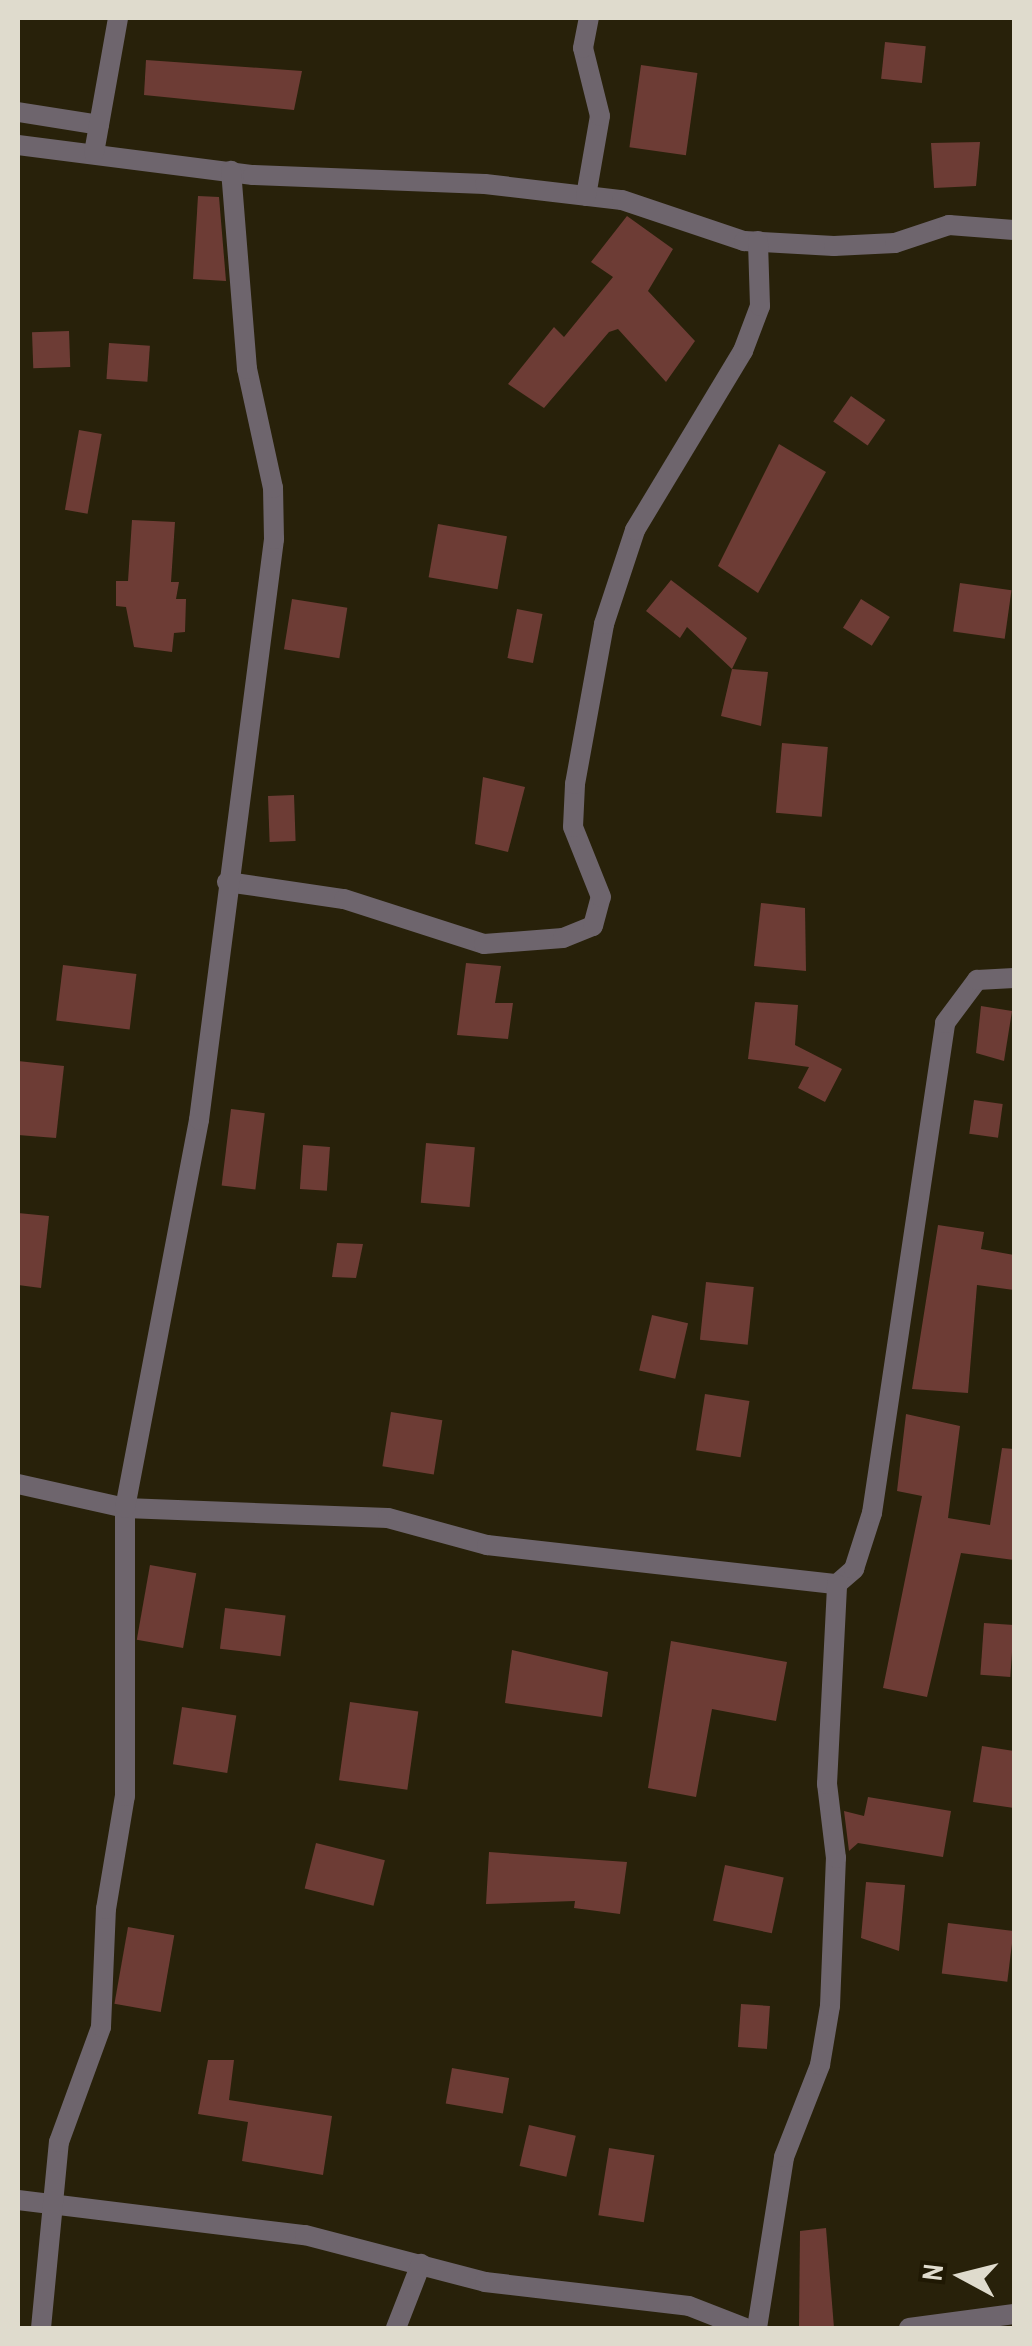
<!DOCTYPE html>
<style>
body{margin:0}
#map{position:relative;width:1032px;height:2346px;overflow:hidden;background:#28210a;font-family:"Archivo Narrow",sans-serif}
div>[style]{position:absolute}
.building>*{inset:0;background:#6d3c35;transform-origin:0 0}
.street>*{height:20px;margin:-10px;padding:0 10px;transform-origin:10px;border-radius:10px;background:#6e656d}
span{translate:-50% -50%;white-space:nowrap;text-align:center;line-height:1.15;-webkit-text-stroke:10px #1f1803;paint-order:stroke}
.frame{position:absolute;inset:0;border:20px solid #dfdbcd;pointer-events:none}
.north{position:absolute;left:912px;top:2226px;width:100px;height:100px;-webkit-text-stroke:8px #1f1803;paint-order:stroke;rotate:277deg;font-size:28px;font-weight:700;line-height:40px;text-align:center;color:#dfdbcd}
.north::after{content:'';display:block;margin:auto;width:35px;height:45px;background:#dfdbcd;clip-path:polygon(50% 0,100% 100%,50% 72%,0 100%)}
</style>
<div id="map">
<div class="building">
<div style="left:885px;top:42px;width:41px;height:37px;rotate:6deg"></div>
<div style="clip-path:polygon(146px 60px,302px 71px,294px 110px,144px 95px)"></div>
<div style="left:641px;top:65px;width:57px;height:83px;rotate:8deg"></div>
<div style="clip-path:polygon(980px 142px,976px 186px,934px 188px,931px 143px)"></div>
<div style="clip-path:polygon(198px 196px,219px 197px,226px 281px,193px 279px)"></div>
<div style="clip-path:polygon(627px 216px,673px 249px,648px 291px,695px 341px,666px 382px,618px 329px,609px 332px,544px 408px,508px 384px,554px 327px,564px 337px,613px 277px,591px 262px)"></div>
<div style="left:69px;top:331px;width:36px;height:37px;rotate:88deg"></div>
<div style="left:109px;top:343px;width:41px;height:36px;rotate:4deg"></div>
<div style="left:851px;top:396px;width:42px;height:31px;rotate:35deg"></div>
<div style="left:79px;top:430px;width:23px;height:81px;rotate:10deg"></div>
<div style="clip-path:polygon(779px 444px,826px 472px,758px 593px,718px 566px)"></div>
<div style="clip-path:polygon(132px 520px,175px 522px,171px 582px,179px 582px,176px 599px,186px 599px,185px 632px,174px 633px,172px 652px,134px 647px,126px 607px,116px 606px,116px 581px,128px 581px)"></div>
<div style="left:438px;top:524px;width:70px;height:54px;rotate:10deg"></div>
<div style="clip-path:polygon(671px 580px,747px 638px,732px 669px,687px 627px,680px 638px,646px 611px)"></div>
<div style="left:960px;top:583px;width:52px;height:49px;rotate:8deg"></div>
<div style="left:292px;top:599px;width:56px;height:51px;rotate:9deg"></div>
<div style="left:861px;top:599px;width:34px;height:34px;rotate:32deg"></div>
<div style="left:517px;top:609px;width:26px;height:50px;rotate:11deg"></div>
<div style="clip-path:polygon(732px 669px,768px 672px,761px 726px,721px 716px)"></div>
<div style="left:782px;top:743px;width:46px;height:70px;rotate:5deg"></div>
<div style="clip-path:polygon(483px 777px,525px 787px,508px 852px,475px 844px)"></div>
<div style="left:294px;top:795px;width:46px;height:26px;rotate:88deg"></div>
<div style="clip-path:polygon(761px 903px,805px 908px,806px 971px,754px 966px)"></div>
<div style="clip-path:polygon(466px 963px,501px 966px,495px 1003px,513px 1003px,508px 1039px,457px 1035px)"></div>
<div style="left:63px;top:965px;width:74px;height:56px;rotate:7deg"></div>
<div style="clip-path:polygon(755px 1002px,798px 1005px,795px 1045px,842px 1069px,825px 1102px,798px 1088px,809px 1067px,748px 1059px)"></div>
<div style="clip-path:polygon(981px 1006px,1012px 1011px,1004px 1061px,976px 1053px)"></div>
<div style="clip-path:polygon(18px 1061px,64px 1066px,56px 1138px,18px 1135px)"></div>
<div style="left:974px;top:1100px;width:29px;height:34px;rotate:8deg"></div>
<div style="left:231px;top:1109px;width:34px;height:77px;rotate:7deg"></div>
<div style="left:426px;top:1143px;width:49px;height:60px;rotate:5deg"></div>
<div style="left:303px;top:1145px;width:27px;height:44px;rotate:4deg"></div>
<div style="clip-path:polygon(18px 1213px,49px 1216px,41px 1288px,18px 1285px)"></div>
<div style="clip-path:polygon(938px 1225px,984px 1232px,981px 1249px,1014px 1255px,1014px 1290px,977px 1285px,968px 1393px,912px 1389px)"></div>
<div style="clip-path:polygon(337px 1243px,363px 1244px,356px 1278px,332px 1277px)"></div>
<div style="left:706px;top:1282px;width:48px;height:58px;rotate:6deg"></div>
<div style="left:652px;top:1315px;width:37px;height:57px;rotate:13deg"></div>
<div style="left:705px;top:1394px;width:45px;height:57px;rotate:9deg"></div>
<div style="left:391px;top:1412px;width:52px;height:55px;rotate:9deg"></div>
<div style="clip-path:polygon(906px 1414px,960px 1426px,948px 1518px,990px 1525px,1002px 1448px,1014px 1449px,1014px 1560px,961px 1553px,927px 1697px,883px 1688px,922px 1496px,897px 1491px)"></div>
<div style="left:150px;top:1565px;width:47px;height:76px;rotate:10deg"></div>
<div style="left:225px;top:1608px;width:61px;height:41px;rotate:7deg"></div>
<div style="left:984px;top:1623px;width:30px;height:52px;rotate:4deg"></div>
<div style="clip-path:polygon(671px 1641px,787px 1662px,776px 1721px,712px 1709px,696px 1797px,648px 1788px)"></div>
<div style="clip-path:polygon(512px 1650px,608px 1672px,602px 1717px,505px 1703px)"></div>
<div style="left:350px;top:1702px;width:69px;height:79px;rotate:8deg"></div>
<div style="left:182px;top:1707px;width:55px;height:58px;rotate:9deg"></div>
<div style="clip-path:polygon(982px 1746px,1014px 1751px,1014px 1808px,973px 1802px)"></div>
<div style="clip-path:polygon(868px 1797px,951px 1811px,943px 1857px,858px 1843px,849px 1851px,844px 1811px,864px 1816px)"></div>
<div style="left:316px;top:1843px;width:71px;height:47px;rotate:14deg"></div>
<div style="clip-path:polygon(489px 1852px,627px 1862px,620px 1914px,574px 1908px,575px 1901px,486px 1904px)"></div>
<div style="left:725px;top:1865px;width:60px;height:57px;rotate:12deg"></div>
<div style="clip-path:polygon(866px 1882px,905px 1885px,899px 1951px,861px 1938px)"></div>
<div style="left:948px;top:1923px;width:66px;height:51px;rotate:7deg"></div>
<div style="left:128px;top:1927px;width:47px;height:78px;rotate:10deg"></div>
<div style="left:741px;top:2004px;width:29px;height:43px;rotate:4deg"></div>
<div style="clip-path:polygon(208px 2060px,234px 2060px,229px 2100px,332px 2116px,323px 2175px,242px 2161px,248px 2122px,198px 2114px)"></div>
<div style="left:452px;top:2068px;width:58px;height:36px;rotate:10deg"></div>
<div style="left:529px;top:2125px;width:48px;height:42px;rotate:13deg"></div>
<div style="left:609px;top:2148px;width:46px;height:68px;rotate:9deg"></div>
<div style="clip-path:polygon(826px 2228px,834px 2328px,799px 2328px,800px 2231px)"></div>
</div>
<div class="street">
<div style="left:18px;top:112px;width:82px;rotate:9.1deg"></div>
<div style="left:18px;top:145px;width:237px;rotate:7.3deg"></div>
<div style="left:253px;top:175px;width:232px;rotate:2.2deg"></div>
<div style="left:485px;top:184px;width:138px;rotate:6.7deg"></div>
<div style="left:622px;top:200px;width:129px;rotate:18.6deg"></div>
<div style="left:744px;top:241px;width:90px;rotate:3.2deg"></div>
<div style="left:834px;top:246px;width:61px;rotate:-2.8deg"></div>
<div style="left:895px;top:243px;width:57px;rotate:-18.4deg"></div>
<div style="left:949px;top:225px;width:65px;rotate:4.4deg"></div>
<div style="left:94px;top:153px;width:137px;rotate:-79.9deg"></div>
<div style="left:586px;top:196px;width:81px;rotate:-80.1deg"></div>
<div style="left:600px;top:116px;width:70px;rotate:-104deg"></div>
<div style="left:583px;top:48px;width:31px;rotate:-79deg"></div>
<div style="left:227px;top:882px;width:118px;rotate:8.3deg"></div>
<div style="left:344px;top:899px;width:147px;rotate:17.8deg"></div>
<div style="left:484px;top:944px;width:79px;rotate:-4.3deg"></div>
<div style="left:563px;top:938px;width:32px;rotate:-22deg"></div>
<div style="left:593px;top:926px;width:30px;rotate:-75deg"></div>
<div style="left:601px;top:897px;width:75px;rotate:-111.8deg"></div>
<div style="left:573px;top:827px;width:43px;rotate:-87.3deg"></div>
<div style="left:575px;top:784px;width:163px;rotate:-79.7deg"></div>
<div style="left:604px;top:624px;width:99px;rotate:-71.7deg"></div>
<div style="left:635px;top:530px;width:209px;rotate:-58.9deg"></div>
<div style="left:743px;top:351px;width:48px;rotate:-69.3deg"></div>
<div style="left:760px;top:306px;width:65px;rotate:-91.8deg"></div>
<div style="left:18px;top:1484px;width:110px;rotate:12.6deg"></div>
<div style="left:125px;top:1508px;width:263px;rotate:2.2deg"></div>
<div style="left:388px;top:1518px;width:103px;rotate:15.3deg"></div>
<div style="left:487px;top:1545px;width:352px;rotate:6.4deg"></div>
<div style="left:837px;top:1584px;width:23px;rotate:-41deg"></div>
<div style="left:854px;top:1569px;width:59px;rotate:-72.2deg"></div>
<div style="left:872px;top:1513px;width:495px;rotate:-81.5deg"></div>
<div style="left:945px;top:1023px;width:54px;rotate:-53.3deg"></div>
<div style="left:977px;top:980px;width:37px;rotate:-3deg"></div>
<div style="left:18px;top:2200px;width:289px;rotate:7deg"></div>
<div style="left:305px;top:2235px;width:186px;rotate:14.6deg"></div>
<div style="left:485px;top:2282px;width:205px;rotate:6.7deg"></div>
<div style="left:689px;top:2306px;width:60px;rotate:21.4deg"></div>
<div style="left:41px;top:2328px;width:187px;rotate:-84.5deg"></div>
<div style="left:59px;top:2142px;width:122px;rotate:-69.9deg"></div>
<div style="left:101px;top:2027px;width:118px;rotate:-87.6deg"></div>
<div style="left:106px;top:1909px;width:115px;rotate:-80.5deg"></div>
<div style="left:125px;top:1796px;width:288px;rotate:-90deg"></div>
<div style="left:125px;top:1508px;width:395px;rotate:-79.2deg"></div>
<div style="left:199px;top:1120px;width:586px;rotate:-82.64deg"></div>
<div style="left:274px;top:539px;width:51px;rotate:-91.1deg"></div>
<div style="left:273px;top:488px;width:122px;rotate:-102.3deg"></div>
<div style="left:247px;top:369px;width:199px;rotate:-94.6deg"></div>
<div style="left:396px;top:2328px;width:69px;rotate:-68.7deg"></div>
<div style="left:757px;top:2328px;width:173px;rotate:-81deg"></div>
<div style="left:784px;top:2157px;width:99px;rotate:-68.6deg"></div>
<div style="left:820px;top:2065px;width:60px;rotate:-80.4deg"></div>
<div style="left:830px;top:2006px;width:148px;rotate:-87.7deg"></div>
<div style="left:836px;top:1858px;width:75px;rotate:-96.9deg"></div>
<div style="left:827px;top:1784px;width:200px;rotate:-87.1deg"></div>
<div style="left:909px;top:2328px;width:106px;rotate:-7.6deg"></div>
</div>
<div class="frame"></div>
<div class="north">N</div>
</div>
